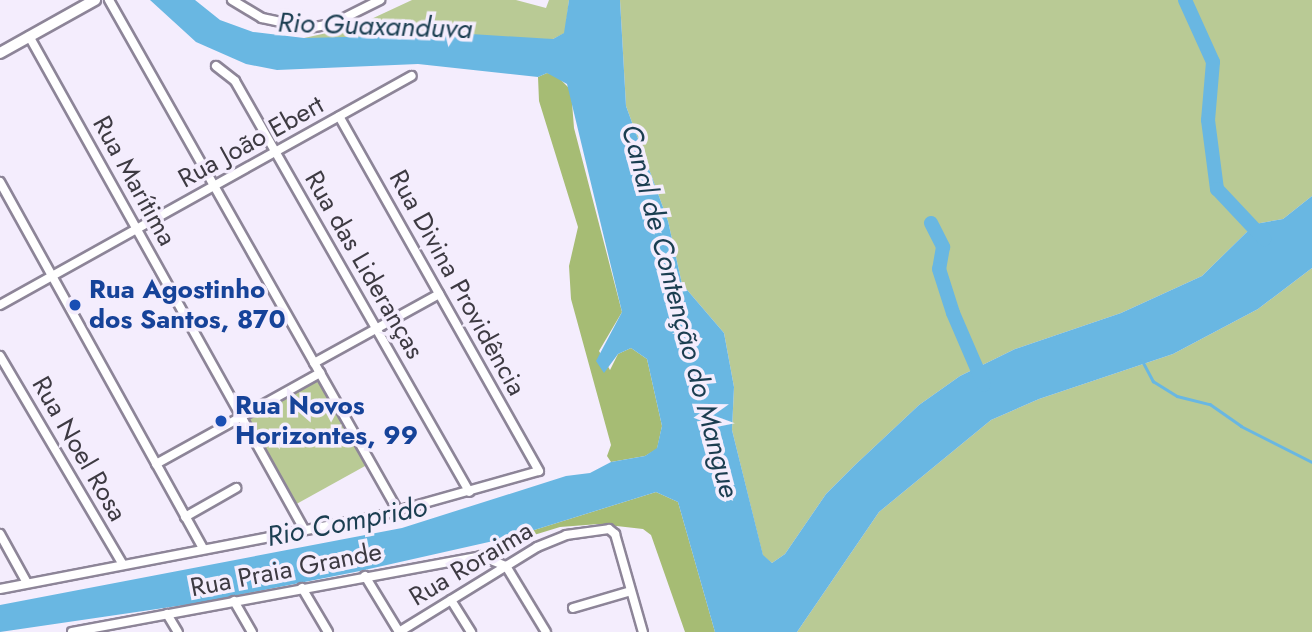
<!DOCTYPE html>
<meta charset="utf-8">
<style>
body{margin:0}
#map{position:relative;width:1312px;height:632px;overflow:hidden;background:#f4edfd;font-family:Jost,sans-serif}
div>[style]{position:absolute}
.green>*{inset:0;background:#b9ca95;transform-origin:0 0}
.forest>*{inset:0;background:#a6bc74}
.water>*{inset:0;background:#69b7e2}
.stream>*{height:2.5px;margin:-1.25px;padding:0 1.25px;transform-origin:1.25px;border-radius:1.25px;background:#69b7e2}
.river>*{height:14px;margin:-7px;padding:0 7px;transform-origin:7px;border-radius:7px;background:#69b7e2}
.roads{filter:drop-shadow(2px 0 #8d8598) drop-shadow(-2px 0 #8d8598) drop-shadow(0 2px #8d8598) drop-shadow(0 -2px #8d8598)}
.minor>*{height:8px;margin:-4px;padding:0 4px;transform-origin:4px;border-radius:4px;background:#fff}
.tertiary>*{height:10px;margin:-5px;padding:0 5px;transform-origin:5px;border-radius:5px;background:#fff}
.dots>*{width:19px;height:19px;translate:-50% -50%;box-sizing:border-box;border:4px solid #f4edfd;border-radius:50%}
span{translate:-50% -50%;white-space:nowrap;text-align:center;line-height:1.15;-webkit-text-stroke:7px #f4edfd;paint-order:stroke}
.street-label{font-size:26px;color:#3d3a42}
.transit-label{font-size:26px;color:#164399;font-weight:700}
.left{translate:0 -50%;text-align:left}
.water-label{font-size:28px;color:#1b3e51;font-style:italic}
</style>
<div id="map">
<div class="green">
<div style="clip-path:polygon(412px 0,516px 0,546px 8px,549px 0,569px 0,565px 33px,553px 39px,304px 38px,354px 27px)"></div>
<div style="clip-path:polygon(620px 0,1312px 0,1312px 196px,1283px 219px,1255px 224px,1202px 276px,1121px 313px,1015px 349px,960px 376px,919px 405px,855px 465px,826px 494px,785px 554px,772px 563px,763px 556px,732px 430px,734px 387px,724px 333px,682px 284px,668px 221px,626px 106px)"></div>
<div style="clip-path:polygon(1312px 268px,1312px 632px,797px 632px,879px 512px,991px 420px,1039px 399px,1173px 354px,1258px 309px)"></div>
<div style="left:318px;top:380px;width:98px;height:81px;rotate:61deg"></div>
</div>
<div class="forest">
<div style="clip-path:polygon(547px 73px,556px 75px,571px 90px,574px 128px,622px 312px,599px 351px,610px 370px,618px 354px,631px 348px,647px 359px,662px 426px,657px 449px,645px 456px,611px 462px,607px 456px,611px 445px,571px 299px,569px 266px,578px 227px,539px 101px,538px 77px)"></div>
<div style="clip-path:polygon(656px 492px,678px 502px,715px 632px,685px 632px,651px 535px,643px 529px,599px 524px,560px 527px,521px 539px,515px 536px)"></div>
</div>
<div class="water">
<div style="clip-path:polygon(150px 0,195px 0,220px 20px,253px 32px,304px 38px,471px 34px,553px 39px,564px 33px,569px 0,620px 0,626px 106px,668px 221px,682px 284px,724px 333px,734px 387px,732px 430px,763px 555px,772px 563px,785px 554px,826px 494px,855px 465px,919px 405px,960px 376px,1015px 349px,1121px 313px,1202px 276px,1255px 224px,1283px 219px,1312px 196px,1312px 268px,1258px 309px,1173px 354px,1039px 399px,991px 420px,879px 512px,797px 632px,715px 632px,678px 502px,656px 492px,515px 536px,360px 571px,198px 603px,0 632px,0 605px,402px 528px,566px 476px,590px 473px,611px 462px,645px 456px,657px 448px,662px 426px,647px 359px,631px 348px,618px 354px,604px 373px,596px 361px,622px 312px,567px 84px,547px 73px,538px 77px,418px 64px,277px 70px,246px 64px,196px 42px)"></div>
</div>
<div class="stream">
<div style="left:1142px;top:360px;width:24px;rotate:62deg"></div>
<div style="left:1153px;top:381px;width:28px;rotate:32deg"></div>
<div style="left:1177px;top:396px;width:34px;rotate:14deg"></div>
<div style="left:1210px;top:404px;width:38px;rotate:35deg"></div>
<div style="left:1241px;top:426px;width:80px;rotate:26.9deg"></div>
</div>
<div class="river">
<div style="left:1185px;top:0;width:68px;rotate:65.7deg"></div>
<div style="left:1213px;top:62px;width:58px;rotate:94.9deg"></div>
<div style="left:1208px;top:120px;width:70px;rotate:82.6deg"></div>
<div style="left:1217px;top:189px;width:69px;rotate:46.8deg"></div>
<div style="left:931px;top:223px;width:27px;rotate:63deg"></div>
<div style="left:943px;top:247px;width:22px;rotate:100deg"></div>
<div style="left:939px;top:269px;width:46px;rotate:72.3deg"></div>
<div style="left:953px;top:313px;width:78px;rotate:66.7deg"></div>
</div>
<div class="roads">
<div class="minor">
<div style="left:109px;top:0;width:587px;rotate:60.51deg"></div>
<div style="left:232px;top:0;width:35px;rotate:31deg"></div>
<div style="left:262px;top:18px;width:48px;rotate:12deg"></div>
<div style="left:309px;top:28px;width:23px;rotate:-10deg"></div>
<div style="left:332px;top:24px;width:54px;rotate:-26.6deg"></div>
<div style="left:29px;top:36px;width:565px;rotate:60.85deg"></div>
<div style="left:216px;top:66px;width:24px;rotate:38deg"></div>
<div style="left:235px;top:81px;width:473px;rotate:60.3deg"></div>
<div style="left:0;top:182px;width:417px;rotate:61deg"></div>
<div style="left:0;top:305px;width:471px;rotate:-29.1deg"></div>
<div style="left:0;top:356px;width:240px;rotate:59.5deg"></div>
<div style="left:314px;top:363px;width:143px;rotate:-28.9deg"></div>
<div style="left:156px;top:464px;width:188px;rotate:-29deg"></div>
<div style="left:185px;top:517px;width:59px;rotate:-29.6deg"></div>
<div style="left:0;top:534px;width:56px;rotate:61.1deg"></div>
<div style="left:365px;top:576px;width:66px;rotate:58.7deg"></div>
<div style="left:399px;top:632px;width:162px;rotate:-31.6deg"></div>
<div style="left:537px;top:547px;width:31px;rotate:-22deg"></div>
<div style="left:566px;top:535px;width:43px;rotate:-7.9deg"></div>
<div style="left:609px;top:529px;width:8px;rotate:40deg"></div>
<div style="left:615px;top:534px;width:102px;rotate:74.1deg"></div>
<div style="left:302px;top:588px;width:51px;rotate:59.4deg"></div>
<div style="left:0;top:589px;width:382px;rotate:-10.9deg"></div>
<div style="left:375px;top:517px;width:170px;rotate:-15.7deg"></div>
<div style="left:539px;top:471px;width:407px;rotate:-119.4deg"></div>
<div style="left:451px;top:600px;width:38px;rotate:58deg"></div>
<div style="left:234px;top:601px;width:36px;rotate:60deg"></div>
<div style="left:573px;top:608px;width:60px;rotate:-16.3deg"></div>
<div style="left:167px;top:614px;width:21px;rotate:59deg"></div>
<div style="left:72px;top:632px;width:416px;rotate:-10.5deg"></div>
<div style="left:481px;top:556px;width:27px;rotate:22deg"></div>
<div style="left:506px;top:566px;width:77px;rotate:58.8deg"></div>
</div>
<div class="tertiary">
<div style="left:0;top:53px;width:109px;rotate:-29.2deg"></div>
</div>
</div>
<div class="dots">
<div style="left:75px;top:305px;background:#1a4fb4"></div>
<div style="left:221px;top:421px;background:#1a4fb4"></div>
</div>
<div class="street-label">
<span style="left:251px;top:142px;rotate:-29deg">Rua João Ebert</span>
<span style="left:134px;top:181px;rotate:61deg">Rua Marítima</span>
<span style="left:364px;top:265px;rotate:60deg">Rua das Lideranças</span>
<span style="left:457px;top:283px;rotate:61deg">Rua Divina Providência</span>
<span style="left:79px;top:449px;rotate:60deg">Rua Noel Rosa</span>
<span style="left:471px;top:564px;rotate:-31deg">Rua Roraima</span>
<span style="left:286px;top:570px;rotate:-11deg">Rua Praia Grande</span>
</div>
<div class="transit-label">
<span class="left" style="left:89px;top:305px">Rua Agostinho<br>dos Santos, 870</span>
<span class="left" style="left:235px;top:421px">Rua Novos<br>Horizontes, 99</span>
</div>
<div class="water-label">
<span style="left:375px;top:26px;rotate:2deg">Rio Guaxanduva</span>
<span style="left:680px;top:311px;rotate:75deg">Canal de Contenção do Mangue</span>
<span style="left:347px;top:522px;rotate:-11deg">Rio Comprido</span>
</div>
</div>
